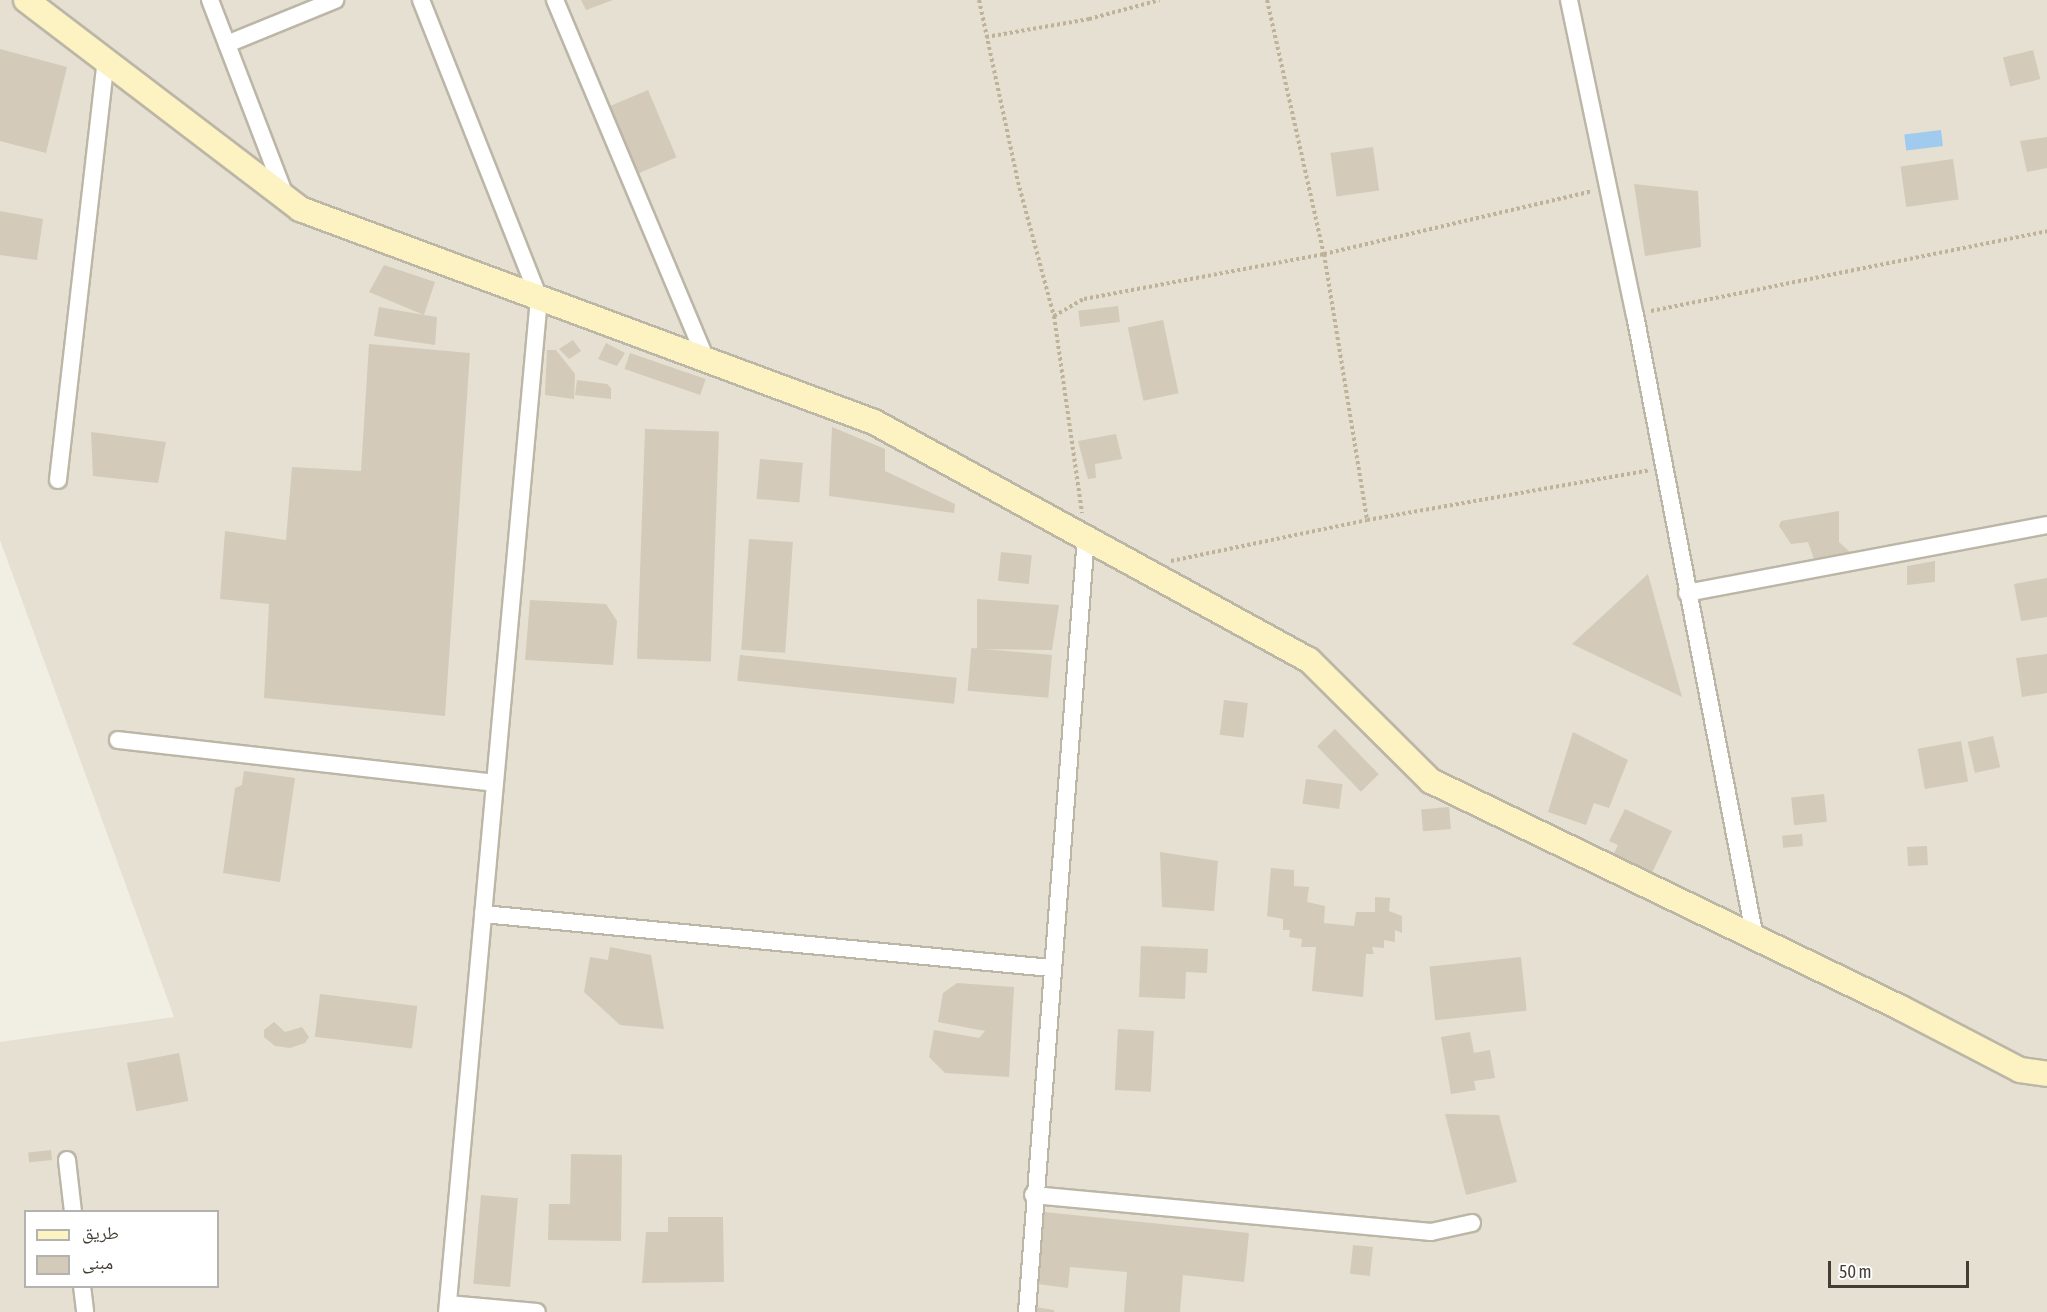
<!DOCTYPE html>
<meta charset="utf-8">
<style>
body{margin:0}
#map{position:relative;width:2047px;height:1312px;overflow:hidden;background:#f1eee4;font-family:"Asap Condensed","Noto Naskh Arabic",sans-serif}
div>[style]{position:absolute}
.residential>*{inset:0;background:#e5e0d2}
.water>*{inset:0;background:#a0caee;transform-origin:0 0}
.building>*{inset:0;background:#d3cab9;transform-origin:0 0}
.path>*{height:4px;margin-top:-2px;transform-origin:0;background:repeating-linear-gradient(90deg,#beb398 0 3px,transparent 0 6px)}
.roads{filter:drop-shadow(2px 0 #bcb6a7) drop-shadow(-2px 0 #bcb6a7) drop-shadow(0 2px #bcb6a7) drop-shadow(0 -2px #bcb6a7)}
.street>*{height:16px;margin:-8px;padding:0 8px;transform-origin:8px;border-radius:8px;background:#fff}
.secondary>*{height:24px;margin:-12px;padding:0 12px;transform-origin:12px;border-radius:12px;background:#fdf2c2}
span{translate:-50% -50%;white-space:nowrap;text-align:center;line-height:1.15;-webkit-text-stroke:4.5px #fff;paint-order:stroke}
.legend{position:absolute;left:24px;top:1210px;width:195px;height:78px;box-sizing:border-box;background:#fff;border:2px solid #b4b2ae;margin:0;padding:8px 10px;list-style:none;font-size:18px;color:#433e34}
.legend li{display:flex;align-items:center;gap:12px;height:30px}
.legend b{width:30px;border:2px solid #b4b2ae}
.scale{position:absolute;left:1828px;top:1261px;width:141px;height:27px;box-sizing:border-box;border:3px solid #433e34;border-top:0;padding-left:8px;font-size:18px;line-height:21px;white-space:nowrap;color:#433e34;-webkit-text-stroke:4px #fff;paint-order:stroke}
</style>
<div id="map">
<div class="residential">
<div style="clip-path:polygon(evenodd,0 0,2047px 0,2047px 1312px,0 1312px,0 1042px,174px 1017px,0 540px,0 0,26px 1212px,218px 1212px,218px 1286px,26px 1286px,26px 1212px)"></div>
</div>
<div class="water">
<div style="left:1941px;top:130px;width:16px;height:37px;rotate:83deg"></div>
</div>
<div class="building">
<div style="clip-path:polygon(581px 0,613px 0,586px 10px)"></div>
<div style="clip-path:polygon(0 49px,67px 67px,46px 153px,0 141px)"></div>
<div style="left:2033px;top:50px;width:30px;height:31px;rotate:76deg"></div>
<div style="left:648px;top:90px;width:73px;height:43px;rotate:67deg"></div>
<div style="clip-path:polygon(2047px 137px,2047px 168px,2027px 172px,2020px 141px)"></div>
<div style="left:1373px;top:147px;width:44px;height:43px;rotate:82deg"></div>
<div style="left:1953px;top:159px;width:41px;height:53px;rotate:82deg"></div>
<div style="clip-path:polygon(1634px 184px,1698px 191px,1701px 247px,1645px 256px)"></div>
<div style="clip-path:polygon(0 211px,43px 219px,37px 260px,0 255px)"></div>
<div style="clip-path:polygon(384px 265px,435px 282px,424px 315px,437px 317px,435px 345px,374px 336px,379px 307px,424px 315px,369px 292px)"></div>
<div style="left:1118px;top:306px;width:16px;height:40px;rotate:83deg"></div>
<div style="left:1163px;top:320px;width:75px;height:36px;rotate:78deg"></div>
<div style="clip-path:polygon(573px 340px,581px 351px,569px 359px,559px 349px)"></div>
<div style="clip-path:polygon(606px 343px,625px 353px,617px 366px,598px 359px)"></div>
<div style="clip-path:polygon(369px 344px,470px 353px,445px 716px,264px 698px,269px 604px,220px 599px,225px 531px,286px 540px,292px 467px,361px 471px)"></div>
<div style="clip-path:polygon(547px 350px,556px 350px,575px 374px,574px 399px,545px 395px)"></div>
<div style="left:630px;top:353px;width:80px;height:17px;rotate:19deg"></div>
<div style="clip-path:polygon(577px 380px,607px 384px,611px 388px,611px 399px,575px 395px)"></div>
<div style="clip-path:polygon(832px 427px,885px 449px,885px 471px,955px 504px,954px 513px,829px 496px)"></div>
<div style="left:645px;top:429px;width:74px;height:230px;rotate:2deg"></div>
<div style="clip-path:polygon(91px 432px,166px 442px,158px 483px,93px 476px)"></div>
<div style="clip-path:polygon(1116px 434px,1122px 459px,1095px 464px,1096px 478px,1088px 479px,1078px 441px)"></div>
<div style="left:760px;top:459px;width:43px;height:40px;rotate:5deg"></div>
<div style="clip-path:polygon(1839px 511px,1839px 542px,1850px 552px,1847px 553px,1814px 559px,1808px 542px,1791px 544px,1779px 526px,1781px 521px)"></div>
<div style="left:749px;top:539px;width:44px;height:111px;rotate:4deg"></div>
<div style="left:1001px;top:552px;width:31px;height:29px;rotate:6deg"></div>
<div style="clip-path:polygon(1935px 561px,1935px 582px,1907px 585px,1907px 566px)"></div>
<div style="clip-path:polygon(1648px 574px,1682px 697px,1572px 644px)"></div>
<div style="clip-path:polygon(2047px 578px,2047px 617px,2021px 621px,2014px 584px)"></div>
<div style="clip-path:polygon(977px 599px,1059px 605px,1052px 650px,977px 649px)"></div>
<div style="clip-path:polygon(530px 600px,606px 604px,617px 621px,613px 665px,525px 660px)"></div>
<div style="clip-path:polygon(2047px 654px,2047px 693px,2022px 697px,2016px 658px)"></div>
<div style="left:740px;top:655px;width:218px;height:26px;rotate:6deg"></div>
<div style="left:1052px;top:655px;width:43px;height:81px;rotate:95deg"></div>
<div style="left:1224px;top:700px;width:24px;height:35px;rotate:7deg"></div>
<div style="left:1335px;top:729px;width:63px;height:25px;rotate:46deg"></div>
<div style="clip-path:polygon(1573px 732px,1628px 760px,1609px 808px,1594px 803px,1586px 825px,1548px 812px)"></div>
<div style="left:1993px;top:736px;width:32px;height:26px;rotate:77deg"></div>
<div style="left:1961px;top:741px;width:41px;height:44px;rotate:80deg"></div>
<div style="clip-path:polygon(244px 771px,295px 778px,280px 882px,223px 873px,235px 788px,242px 785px)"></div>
<div style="left:1306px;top:779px;width:37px;height:25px;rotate:8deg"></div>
<div style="left:1824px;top:794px;width:28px;height:33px;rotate:84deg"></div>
<div style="left:1449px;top:807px;width:22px;height:28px;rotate:85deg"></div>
<div style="clip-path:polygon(1625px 809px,1672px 831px,1650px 877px,1611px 859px,1618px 845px,1609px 841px)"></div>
<div style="left:1802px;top:834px;width:12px;height:20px;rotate:85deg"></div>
<div style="left:1927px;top:846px;width:19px;height:20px;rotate:87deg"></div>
<div style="clip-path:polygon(1160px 852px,1218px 861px,1214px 911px,1162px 907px)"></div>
<div style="clip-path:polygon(1271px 868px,1294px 870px,1294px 886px,1309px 887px,1307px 902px,1325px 906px,1324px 923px,1354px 926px,1356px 912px,1375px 912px,1375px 897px,1390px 898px,1389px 911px,1402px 916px,1402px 933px,1395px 930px,1395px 942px,1384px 940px,1384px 948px,1372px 947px,1374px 954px,1366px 954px,1363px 997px,1312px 991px,1316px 947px,1301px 947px,1302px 939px,1289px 937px,1290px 930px,1283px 930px,1283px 919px,1267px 916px)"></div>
<div style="clip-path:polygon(1141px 946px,1208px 949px,1207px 973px,1186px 972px,1185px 999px,1139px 997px)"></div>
<div style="clip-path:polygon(610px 947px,651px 955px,664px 1029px,620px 1025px,584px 992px,590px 957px,608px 960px)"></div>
<div style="left:1521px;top:957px;width:54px;height:92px;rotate:84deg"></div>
<div style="clip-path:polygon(957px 983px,1014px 987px,1009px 1077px,945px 1073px,929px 1057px,934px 1030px,979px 1038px,985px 1031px,938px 1022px,943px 993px)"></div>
<div style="left:320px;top:994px;width:98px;height:43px;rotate:7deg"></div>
<div style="clip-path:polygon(274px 1022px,285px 1032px,302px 1027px,309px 1037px,305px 1043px,290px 1048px,275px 1046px,264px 1037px,264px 1030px)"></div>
<div style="left:1118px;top:1029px;width:36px;height:61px;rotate:3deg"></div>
<div style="clip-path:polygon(1470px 1032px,1474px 1053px,1490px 1050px,1495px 1078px,1474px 1081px,1476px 1090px,1451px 1094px,1441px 1037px)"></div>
<div style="left:179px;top:1053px;width:49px;height:53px;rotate:79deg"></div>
<div style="clip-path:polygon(1445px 1114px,1499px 1115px,1517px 1182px,1466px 1195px)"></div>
<div style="left:51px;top:1150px;width:10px;height:23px;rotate:84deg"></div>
<div style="clip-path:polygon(571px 1154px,622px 1155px,621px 1241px,548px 1240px,549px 1204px,570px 1204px)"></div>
<div style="left:481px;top:1195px;width:37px;height:89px;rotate:5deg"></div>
<div style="clip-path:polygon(1044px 1212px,1249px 1233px,1244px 1282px,1183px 1275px,1180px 1312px,1124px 1312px,1127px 1272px,1070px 1267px,1068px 1288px,1038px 1284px)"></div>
<div style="clip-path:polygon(668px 1217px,723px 1217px,724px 1282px,642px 1283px,646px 1232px,668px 1232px)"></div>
<div style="left:1353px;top:1245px;width:20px;height:29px;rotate:6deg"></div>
<div style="clip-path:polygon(1036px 1307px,1054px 1310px,1054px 1312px,1036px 1312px)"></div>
</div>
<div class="path">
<div style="left:979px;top:0;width:186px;rotate:77.9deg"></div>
<div style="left:1018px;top:182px;width:139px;rotate:75deg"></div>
<div style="left:1054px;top:316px;width:199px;rotate:81.9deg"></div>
<div style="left:1267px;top:0;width:260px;rotate:77.4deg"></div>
<div style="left:1324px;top:254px;width:269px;rotate:80.8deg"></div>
<div style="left:986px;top:37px;width:105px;rotate:-9.9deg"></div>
<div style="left:1089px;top:19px;width:73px;rotate:-15deg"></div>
<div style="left:1651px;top:311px;width:404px;rotate:-11.4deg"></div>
<div style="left:1054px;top:316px;width:34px;rotate:-30deg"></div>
<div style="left:1084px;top:299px;width:244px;rotate:-10.6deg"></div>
<div style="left:1324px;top:254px;width:275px;rotate:-13.2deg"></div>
<div style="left:1171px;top:561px;width:200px;rotate:-11.8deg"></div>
<div style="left:1367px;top:520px;width:287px;rotate:-10deg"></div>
</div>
<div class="roads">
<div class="street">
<div style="left:210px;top:0;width:212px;rotate:69deg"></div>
<div style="left:421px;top:0;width:321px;rotate:68.4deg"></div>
<div style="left:539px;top:298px;width:1018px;rotate:95.18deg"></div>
<div style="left:555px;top:0;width:389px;rotate:67.2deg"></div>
<div style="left:1569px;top:0;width:322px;rotate:78.2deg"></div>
<div style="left:1635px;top:315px;width:634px;rotate:79.1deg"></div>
<div style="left:227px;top:44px;width:117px;rotate:-22.2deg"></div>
<div style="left:58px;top:480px;width:422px;rotate:-83.5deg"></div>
<div style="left:1687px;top:593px;width:366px;rotate:-10.7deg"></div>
<div style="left:118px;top:740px;width:379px;rotate:6.5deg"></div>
<div style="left:483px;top:914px;width:571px;rotate:5.43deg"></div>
<div style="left:67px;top:1160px;width:52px;rotate:83.4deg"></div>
<div style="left:1033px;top:1195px;width:400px;rotate:5.3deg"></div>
<div style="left:1431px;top:1232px;width:42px;rotate:-12.4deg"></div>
<div style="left:82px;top:1286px;width:26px;rotate:83deg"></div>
<div style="left:448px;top:1304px;width:89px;rotate:5.1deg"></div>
<div style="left:1027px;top:1312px;width:777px;rotate:-85.65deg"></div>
</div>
<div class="secondary">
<div style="left:26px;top:0;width:345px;rotate:37.3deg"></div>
<div style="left:300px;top:209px;width:612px;rotate:20.36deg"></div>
<div style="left:874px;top:422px;width:496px;rotate:28.7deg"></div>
<div style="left:1309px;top:660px;width:172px;rotate:44.8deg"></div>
<div style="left:1431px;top:781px;width:522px;rotate:25.78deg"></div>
<div style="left:1901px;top:1008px;width:134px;rotate:27.5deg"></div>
<div style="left:2020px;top:1070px;width:27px;rotate:8deg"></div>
</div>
</div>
<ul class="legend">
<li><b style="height:8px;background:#fdf2c2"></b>طريق</li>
<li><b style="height:16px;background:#d3cab9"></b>مبنى</li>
</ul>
<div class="scale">50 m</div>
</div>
